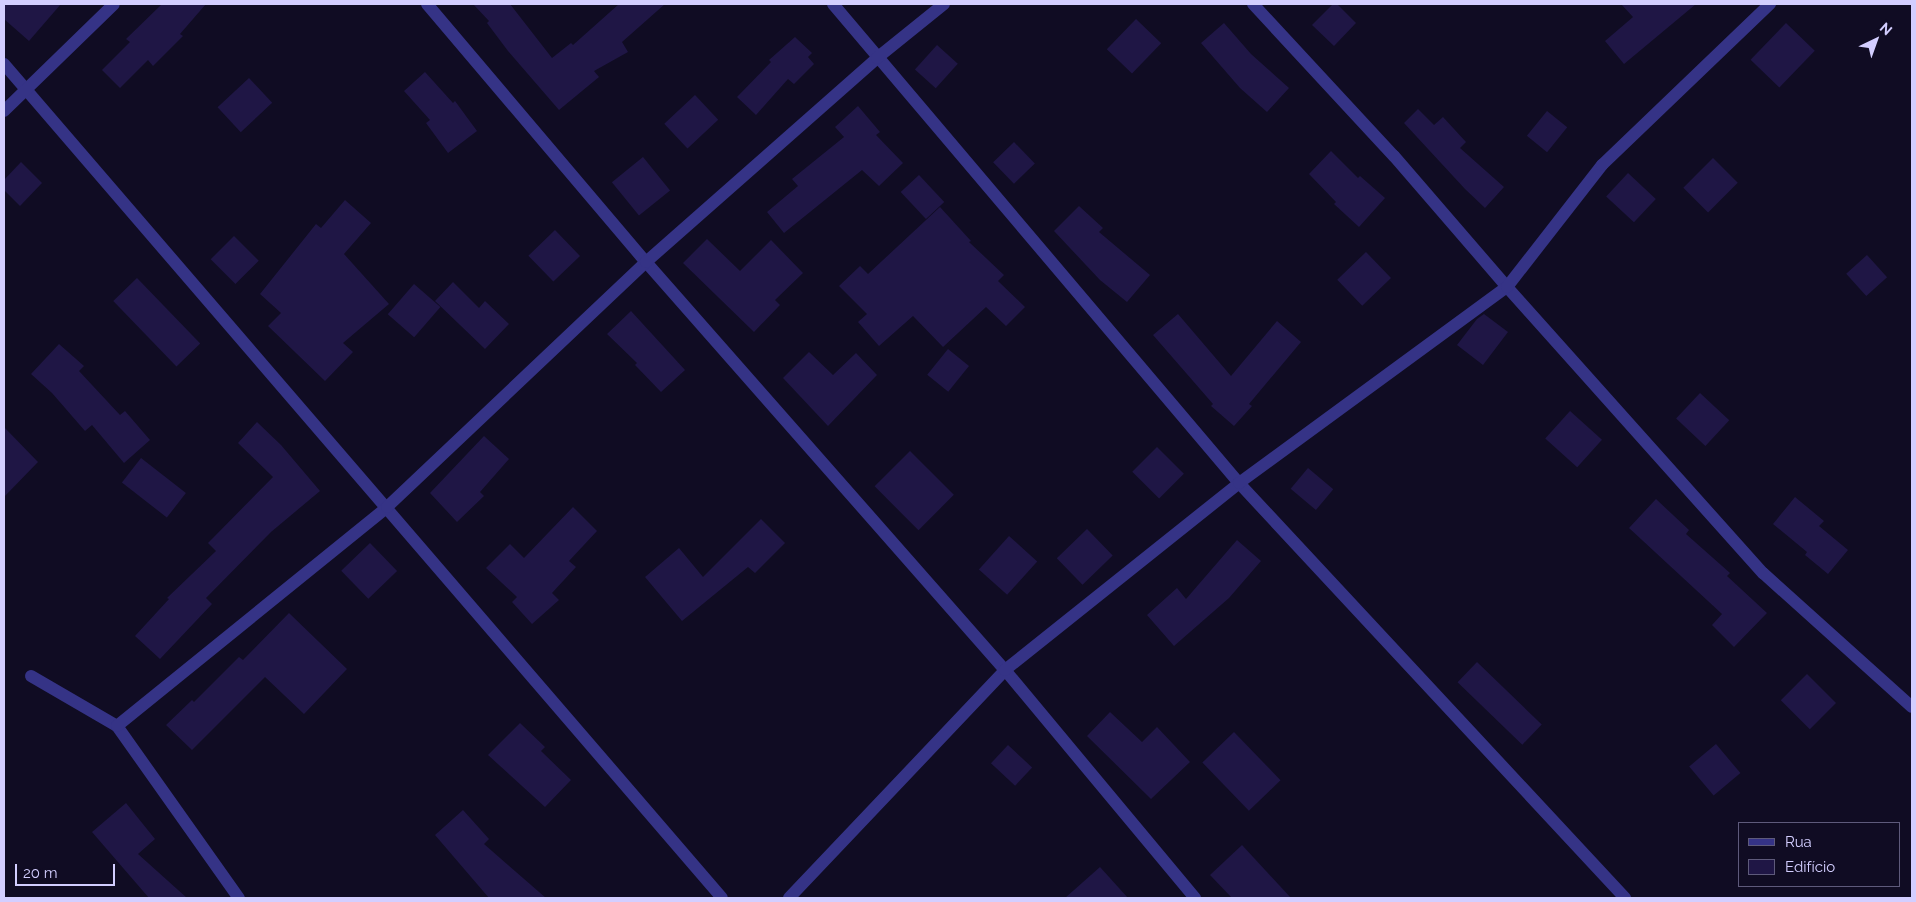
<!DOCTYPE html>
<meta charset="utf-8">
<style>
body{margin:0}
#map{position:relative;width:1916px;height:902px;overflow:hidden;background:#100c23;font-family:Raleway,sans-serif}
div>[style]{position:absolute}
.building>*{inset:0;background:#1f1645;transform-origin:0 0}
.minor>*{height:12px;margin:-6px;padding:0 6px;transform-origin:6px;border-radius:6px;background:#353386}
span{translate:-50% -50%;white-space:nowrap;text-align:center;line-height:1.15;-webkit-text-stroke:4.5px #100c23;paint-order:stroke}
.frame{position:absolute;inset:0;border:5px solid #d3ceff;pointer-events:none}
.legend{position:absolute;left:1738px;top:822px;width:162px;height:65px;box-sizing:border-box;background:#100c23;border:1px solid #5e5a7b;margin:0;padding:6px 9px;list-style:none;font-size:15px;color:#d3ceff}
.legend li{display:flex;align-items:center;gap:10px;height:25px}
.legend b{width:25px;border:1px solid #5e5a7b}
.north{position:absolute;left:1851px;top:15px;width:50px;height:50px;-webkit-text-stroke:4px #100c23;paint-order:stroke;rotate:42deg;font-size:14px;font-weight:700;line-height:20px;text-align:center;color:#d3ceff}
.north::after{content:'';display:block;margin:auto;width:18px;height:22px;background:#d3ceff;clip-path:polygon(50% 0,100% 100%,50% 72%,0 100%)}
.scale{position:absolute;left:15px;top:864px;width:100px;height:22px;box-sizing:border-box;border:2px solid #d3ceff;border-top:0;padding-left:6px;font-size:15px;line-height:18px;white-space:nowrap;color:#d3ceff;-webkit-text-stroke:4px #100c23;paint-order:stroke}
</style>
<div id="map">
<div class="building">
<div style="clip-path:polygon(4px 4px,61px 4px,29px 41px,4px 19px)"></div>
<div style="clip-path:polygon(162px 4px,206px 4px,180px 34px,183px 36px,153px 66px,148px 60px,120px 88px,102px 70px,130px 42px,126px 39px)"></div>
<div style="clip-path:polygon(473px 4px,510px 4px,552px 58px,571px 43px,573px 45px,619px 4px,665px 4px,622px 42px,628px 52px,594px 71px,599px 77px,559px 110px,508px 51px,487px 23px,489px 21px)"></div>
<div style="clip-path:polygon(1333px 4px,1337px 4px,1356px 23px,1334px 46px,1312px 25px)"></div>
<div style="clip-path:polygon(1621px 4px,1696px 4px,1624px 64px,1605px 41px,1633px 17px)"></div>
<div style="left:1136px;top:19px;width:35px;height:42px;rotate:44deg"></div>
<div style="clip-path:polygon(1224px 23px,1251px 54px,1289px 88px,1267px 112px,1240px 88px,1201px 43px)"></div>
<div style="left:1786px;top:23px;width:40px;height:51px;rotate:44deg"></div>
<div style="clip-path:polygon(795px 37px,812px 53px,808px 57px,814px 64px,794px 84px,788px 79px,756px 115px,737px 97px,771px 62px,769px 60px)"></div>
<div style="left:937px;top:45px;width:28px;height:33px;rotate:42deg"></div>
<div style="clip-path:polygon(425px 72px,453px 103px,455px 101px,477px 131px,448px 153px,426px 123px,430px 120px,404px 91px)"></div>
<div style="left:249px;top:78px;width:34px;height:43px;rotate:47deg"></div>
<div style="left:695px;top:95px;width:34px;height:42px;rotate:47deg"></div>
<div style="clip-path:polygon(858px 106px,880px 132px,876px 135px,903px 163px,879px 186px,862px 170px,784px 233px,767px 212px,798px 186px,792px 179px,844px 137px,835px 127px)"></div>
<div style="clip-path:polygon(1418px 109px,1434px 125px,1443px 117px,1466px 142px,1460px 148px,1504px 187px,1485px 208px,1465px 189px,1404px 123px)"></div>
<div style="left:1547px;top:111px;width:26px;height:32px;rotate:39deg"></div>
<div style="left:1014px;top:142px;width:30px;height:29px;rotate:46deg"></div>
<div style="clip-path:polygon(1331px 151px,1358px 178px,1360px 176px,1385px 198px,1359px 227px,1334px 204px,1336px 202px,1309px 174px)"></div>
<div style="left:643px;top:157px;width:43px;height:40px;rotate:51deg"></div>
<div style="left:1713px;top:158px;width:35px;height:42px;rotate:45deg"></div>
<div style="clip-path:polygon(21px 162px,42px 183px,20px 206px,4px 190px,4px 180px)"></div>
<div style="left:1628px;top:173px;width:38px;height:32px;rotate:43deg"></div>
<div style="left:919px;top:175px;width:37px;height:25px;rotate:47deg"></div>
<div style="clip-path:polygon(345px 200px,371px 223px,344px 254px,389px 304px,343px 343px,353px 352px,325px 381px,268px 326px,281px 313px,260px 294px,316px 224px,321px 228px)"></div>
<div style="clip-path:polygon(1079px 206px,1103px 228px,1099px 232px,1150px 275px,1127px 302px,1100px 280px,1054px 231px)"></div>
<div style="clip-path:polygon(940px 207px,971px 241px,969px 242px,1004px 275px,998px 281px,1025px 307px,1006px 326px,986px 307px,943px 347px,913px 316px,879px 346px,858px 322px,867px 314px,839px 286px,860px 266px,868px 274px)"></div>
<div style="left:555px;top:230px;width:36px;height:37px;rotate:46deg"></div>
<div style="left:234px;top:236px;width:35px;height:33px;rotate:45deg"></div>
<div style="clip-path:polygon(707px 239px,740px 271px,771px 240px,803px 273px,775px 300px,780px 305px,754px 332px,683px 263px)"></div>
<div style="left:1366px;top:252px;width:36px;height:40px;rotate:46deg"></div>
<div style="left:1867px;top:255px;width:30px;height:28px;rotate:48deg"></div>
<div style="left:137px;top:278px;width:91px;height:33px;rotate:46deg"></div>
<div style="clip-path:polygon(453px 282px,479px 308px,485px 301px,509px 324px,485px 349px,435px 301px)"></div>
<div style="left:414px;top:284px;width:35px;height:40px;rotate:41deg"></div>
<div style="clip-path:polygon(631px 311px,685px 370px,661px 392px,635px 365px,637px 363px,607px 334px)"></div>
<div style="clip-path:polygon(1178px 314px,1231px 376px,1277px 321px,1301px 342px,1249px 404px,1252px 406px,1234px 426px,1211px 406px,1213px 404px,1153px 335px)"></div>
<div style="clip-path:polygon(1484px 314px,1508px 332px,1483px 365px,1457px 345px,1477px 319px)"></div>
<div style="clip-path:polygon(59px 344px,84px 366px,79px 371px,120px 415px,125px 411px,150px 440px,124px 463px,92px 425px,85px 431px,52px 393px,31px 374px)"></div>
<div style="left:948px;top:349px;width:27px;height:33px;rotate:39deg"></div>
<div style="clip-path:polygon(809px 352px,833px 375px,856px 353px,877px 375px,828px 426px,783px 378px)"></div>
<div style="left:1700px;top:393px;width:40px;height:35px;rotate:43deg"></div>
<div style="left:1570px;top:411px;width:43px;height:37px;rotate:42deg"></div>
<div style="clip-path:polygon(257px 422px,281px 445px,320px 491px,271px 532px,206px 598px,212px 604px,160px 659px,135px 636px,169px 599px,167px 598px,216px 551px,208px 543px,273px 477px,238px 443px)"></div>
<div style="clip-path:polygon(4px 427px,38px 462px,4px 497px)"></div>
<div style="clip-path:polygon(484px 436px,509px 459px,480px 492px,484px 496px,457px 522px,430px 493px)"></div>
<div style="left:1157px;top:447px;width:38px;height:35px;rotate:45deg"></div>
<div style="left:910px;top:451px;width:62px;height:50px;rotate:45deg"></div>
<div style="left:141px;top:458px;width:57px;height:31px;rotate:38deg"></div>
<div style="left:1308px;top:468px;width:33px;height:27px;rotate:40deg"></div>
<div style="clip-path:polygon(1795px 497px,1824px 521px,1819px 526px,1848px 550px,1828px 574px,1805px 555px,1807px 552px,1773px 524px)"></div>
<div style="clip-path:polygon(1656px 499px,1689px 530px,1686px 534px,1730px 573px,1727px 576px,1767px 613px,1734px 647px,1712px 625px,1722px 614px,1629px 528px)"></div>
<div style="clip-path:polygon(573px 507px,597px 531px,569px 561px,576px 567px,552px 593px,559px 600px,532px 624px,512px 602px,517px 597px,486px 568px,510px 544px,524px 558px)"></div>
<div style="clip-path:polygon(761px 519px,785px 543px,755px 573px,748px 567px,682px 621px,645px 577px,679px 548px,703px 577px)"></div>
<div style="left:1087px;top:529px;width:37px;height:42px;rotate:46deg"></div>
<div style="left:1009px;top:536px;width:38px;height:45px;rotate:42deg"></div>
<div style="clip-path:polygon(1237px 540px,1261px 561px,1229px 598px,1174px 646px,1147px 615px,1177px 588px,1186px 599px)"></div>
<div style="left:370px;top:543px;width:39px;height:40px;rotate:46deg"></div>
<div style="clip-path:polygon(289px 613px,347px 669px,304px 714px,265px 677px,192px 750px,166px 725px,192px 700px,194px 702px,239px 657px,243px 660px)"></div>
<div style="left:1477px;top:662px;width:90px;height:28px;rotate:44deg"></div>
<div style="left:1807px;top:674px;width:41px;height:37px;rotate:45deg"></div>
<div style="clip-path:polygon(1110px 712px,1142px 742px,1157px 727px,1190px 762px,1151px 799px,1087px 736px)"></div>
<div style="clip-path:polygon(520px 723px,545px 747px,541px 751px,571px 780px,545px 807px,488px 755px)"></div>
<div style="left:1234px;top:732px;width:67px;height:44px;rotate:46deg"></div>
<div style="left:1716px;top:744px;width:38px;height:35px;rotate:50deg"></div>
<div style="left:1008px;top:745px;width:33px;height:25px;rotate:43deg"></div>
<div style="clip-path:polygon(126px 803px,155px 839px,138px 854px,187px 898px,149px 898px,92px 832px)"></div>
<div style="clip-path:polygon(463px 810px,489px 839px,484px 844px,546px 898px,489px 898px,435px 835px)"></div>
<div style="clip-path:polygon(1242px 845px,1291px 898px,1232px 898px,1210px 875px)"></div>
<div style="clip-path:polygon(1100px 867px,1128px 898px,1065px 898px)"></div>
</div>
<div class="minor">
<div style="left:427px;top:4px;width:338px;rotate:49.7deg"></div>
<div style="left:646px;top:262px;width:543px;rotate:48.66deg"></div>
<div style="left:1005px;top:670px;width:297px;rotate:50.2deg"></div>
<div style="left:833px;top:4px;width:628px;rotate:49.72deg"></div>
<div style="left:1239px;top:483px;width:567px;rotate:47.07deg"></div>
<div style="left:1253px;top:4px;width:207px;rotate:47.2deg"></div>
<div style="left:1394px;top:156px;width:173px;rotate:49.2deg"></div>
<div style="left:1507px;top:287px;width:384px;rotate:48.2deg"></div>
<div style="left:1763px;top:573px;width:200px;rotate:42deg"></div>
<div style="left:4px;top:64px;width:1100px;rotate:49.27deg"></div>
<div style="left:4px;top:111px;width:153px;rotate:-44.2deg"></div>
<div style="left:31px;top:676px;width:99px;rotate:30.2deg"></div>
<div style="left:117px;top:726px;width:211px;rotate:54.7deg"></div>
<div style="left:117px;top:726px;width:348px;rotate:-39deg"></div>
<div style="left:387px;top:507px;width:357px;rotate:-43.4deg"></div>
<div style="left:646px;top:262px;width:308px;rotate:-41.4deg"></div>
<div style="left:877px;top:58px;width:86px;rotate:-38.9deg"></div>
<div style="left:789px;top:898px;width:314px;rotate:-46.5deg"></div>
<div style="left:1005px;top:670px;width:300px;rotate:-38.6deg"></div>
<div style="left:1239px;top:483px;width:332px;rotate:-36.2deg"></div>
<div style="left:1507px;top:287px;width:155px;rotate:-52.1deg"></div>
<div style="left:1602px;top:165px;width:233px;rotate:-43.8deg"></div>
</div>
<div class="frame"></div>
<ul class="legend">
<li><b style="height:6px;background:#353386"></b>Rua</li>
<li><b style="height:14px;background:#1f1645"></b>Edifício</li>
</ul>
<div class="north">N</div>
<div class="scale">20 m</div>
</div>
